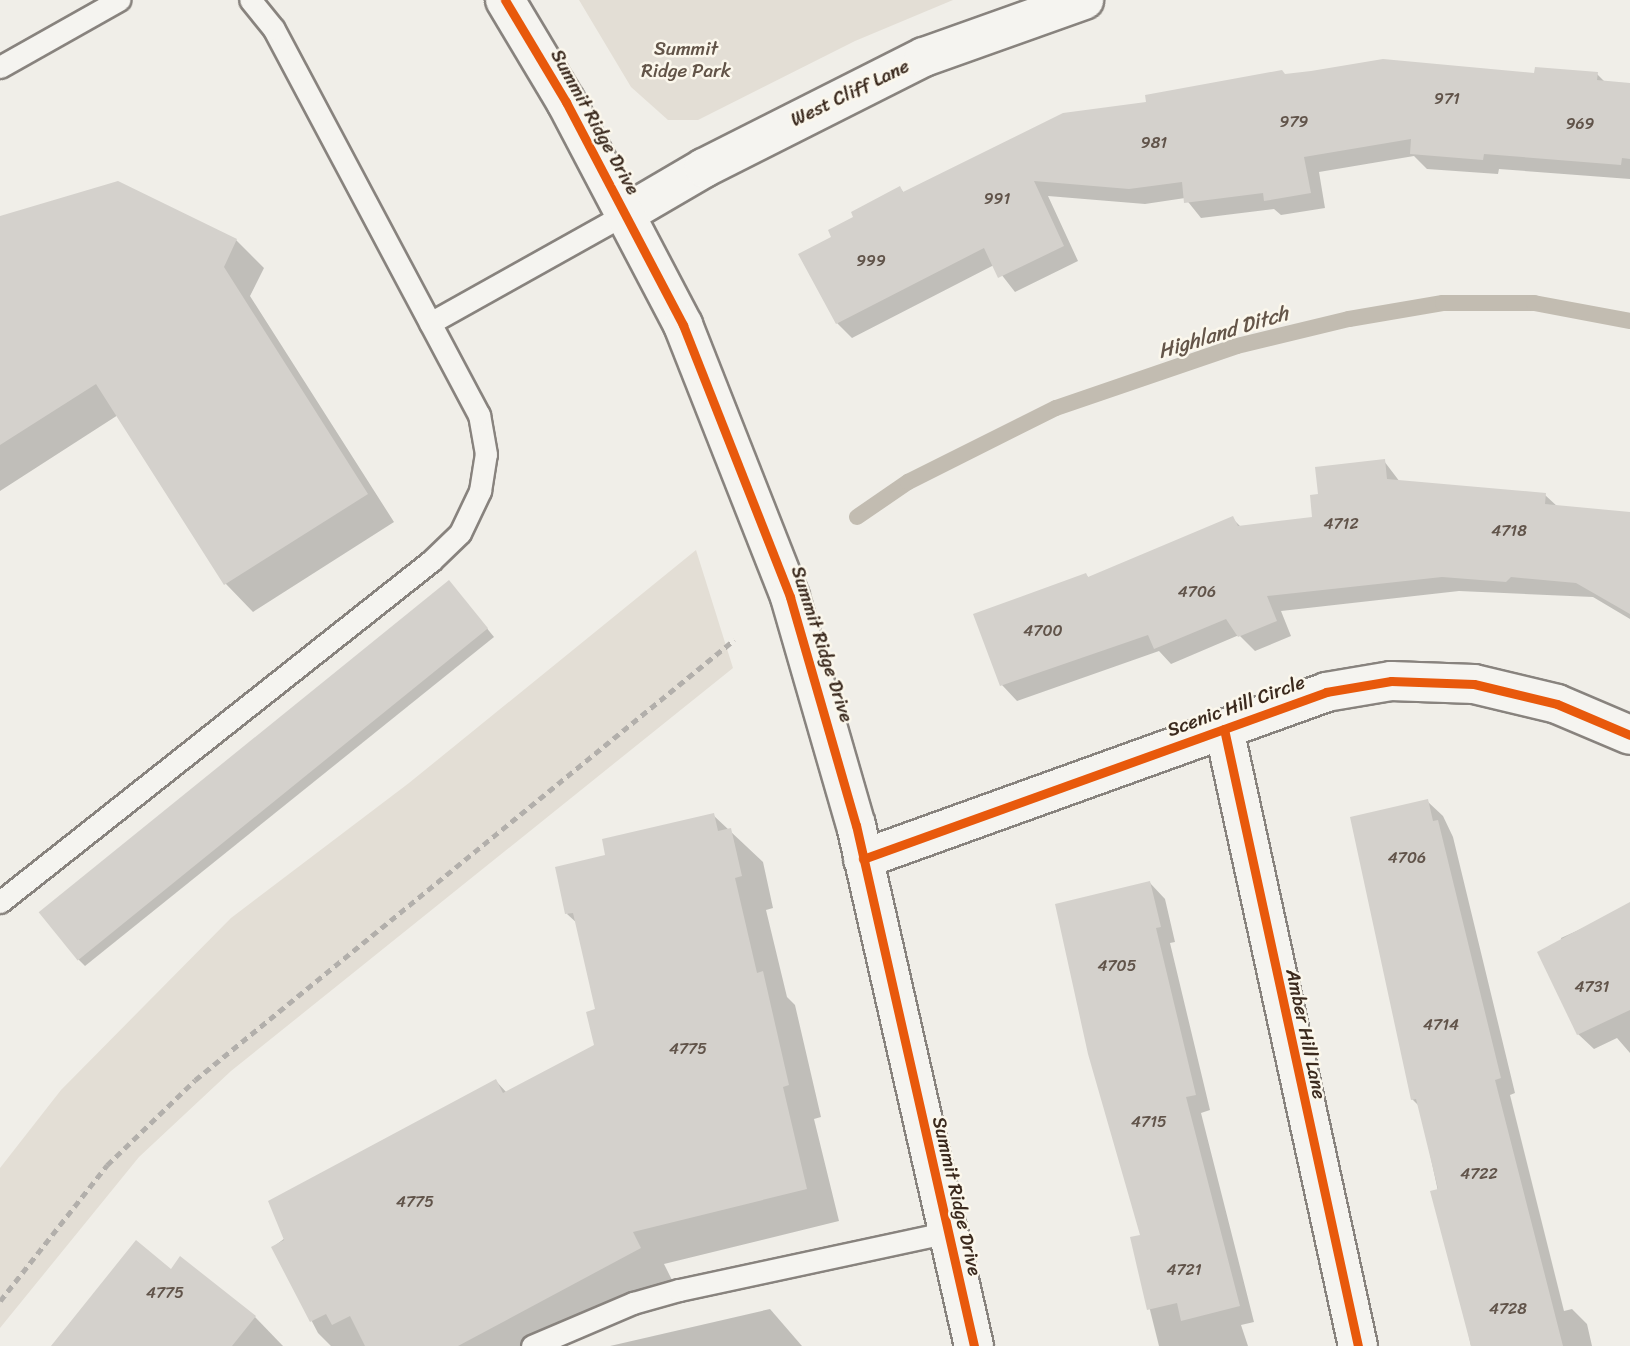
<!DOCTYPE html>
<style>
body{margin:0}
#map{position:relative;width:1630px;height:1346px;overflow:hidden;background:#f0eee8;font-family:Sriracha,sans-serif}
div>[style]{position:absolute}
.built>*{inset:0;background:#e3ded5}
.shadow>*{inset:0;background:#0003}
.stream>*{height:16px;margin:-8px;padding:0 8px;transform-origin:8px;border-radius:8px;background:#c2bcb1}
.building>*{inset:0;background:#d4d1cc;transform-origin:0 0}
.path>*{height:4.5px;margin-top:-2.25px;transform-origin:0;background:repeating-linear-gradient(90deg,#b2afab 0 7px,transparent 0 12px)}
.roads{filter:drop-shadow(2px 0 #88837e) drop-shadow(-2px 0 #88837e) drop-shadow(0 2px #88837e) drop-shadow(0 -2px #88837e)}
.service>*{height:21px;margin:-10.5px;padding:0 10.5px;transform-origin:10.5px;border-radius:10.5px;background:#f5f4f0}
.minor>*{height:38px;margin:-19px;padding:0 19px;transform-origin:19px;border-radius:19px;background:#f5f4f0}
.tertiary>*{height:38px;margin:-19px;padding:0 19px;transform-origin:19px;border-radius:19px;background:#f5f4f0}
.cycleway>*{height:9px;margin:-4.5px;padding:0 4.5px;transform-origin:4.5px;border-radius:4.5px;background:#e8590c}
span{translate:-50% -50%;white-space:nowrap;text-align:center;line-height:1.15;-webkit-text-stroke:5px #fbf7ec;paint-order:stroke}
.number-label{font-size:16px;color:#61544a}
.number-label span{-webkit-text-stroke-width:0}
.park-label{font-size:19px;color:#625448}
.street-label{font-size:19px;color:#3b2a1e}
.water-label{font-size:21px;color:#645549;font-style:italic}
</style>
<div id="map">
<div class="built">
<div style="clip-path:polygon(579px 0,953px 0,855px 41px,698px 120px,668px 120px,631px 87px)"></div>
<div style="clip-path:polygon(696px 550px,733px 668px,231px 1071px,139px 1157px,0 1328px,0 1168px,61px 1090px,231px 918px,409px 783px)"></div>
</div>
<div class="shadow">
<div style="clip-path:polygon(1597px 74px,1606px 83px,1630px 85px,1630px 179px,1499px 169px,1498px 174px,1427px 169px,1414px 156px,1319px 172px,1325px 208px,1281px 215px,1274px 209px,1201px 218px,1185px 198px,1145px 204px,1048px 196px,1078px 261px,1015px 292px,994px 265px,852px 338px,837px 323px,833px 238px,856px 218px,900px 188px,905px 194px,1148px 103px,1285px 76px)"></div>
<div style="clip-path:polygon(0 218px,236px 240px,264px 268px,250px 296px,394px 522px,253px 612px,226px 584px,118px 415px,0 491px)"></div>
<div style="clip-path:polygon(1384px 461px,1400px 482px,1545px 495px,1558px 507px,1630px 516px,1630px 619px,1593px 597px,1459px 591px,1281px 611px,1291px 636px,1255px 651px,1239px 635px,1171px 664px,1159px 651px,1017px 701px,1002px 685px,1086px 575px,1089px 578px,1233px 519px,1242px 528px,1314px 518px,1320px 495px)"></div>
<div style="clip-path:polygon(456px 590px,494px 637px,85px 966px,78px 959px,40px 913px)"></div>
<div style="clip-path:polygon(1427px 801px,1443px 816px,1453px 837px,1515px 1093px,1510px 1095px,1564px 1311px,1572px 1309px,1587px 1324px,1592px 1346px,1471px 1346px,1420px 1107px,1412px 1099px)"></div>
<div style="clip-path:polygon(713px 815px,763px 862px,773px 908px,766px 910px,787px 997px,795px 1005px,821px 1117px,814px 1119px,839px 1221px,664px 1264px,672px 1280px,550px 1346px,331px 1346px,318px 1333px,273px 1247px,496px 1081px,507px 1093px,596px 1046px,597px 1011px,578px 924px,567px 914px,607px 857px)"></div>
<div style="clip-path:polygon(1150px 883px,1165px 899px,1175px 942px,1170px 943px,1210px 1110px,1201px 1113px,1254px 1322px,1241px 1325px,1248px 1346px,1159px 1346px,1132px 1238px,1142px 1236px)"></div>
<div style="clip-path:polygon(1630px 907px,1630px 1053px,1617px 1038px,1594px 1049px,1578px 1034px,1561px 938px)"></div>
<div style="clip-path:polygon(770px 1309px,802px 1346px,610px 1346px)"></div>
<div style="clip-path:polygon(255px 1317px,283px 1346px,53px 1346px)"></div>
</div>
<div class="stream">
<div style="left:857px;top:517px;width:62px;rotate:-34.5deg"></div>
<div style="left:908px;top:482px;width:165px;rotate:-26.6deg"></div>
<div style="left:1056px;top:408px;width:191px;rotate:-18.9deg"></div>
<div style="left:1237px;top:346px;width:115px;rotate:-13.6deg"></div>
<div style="left:1349px;top:319px;width:95px;rotate:-9.7deg"></div>
<div style="left:1443px;top:303px;width:91px"></div>
<div style="left:1534px;top:303px;width:98px;rotate:10.6deg"></div>
</div>
<div class="building">
<div style="clip-path:polygon(1383px 59px,1534px 73px,1535px 67px,1598px 72px,1597px 80px,1630px 83px,1630px 159px,1622px 158px,1621px 165px,1484px 154px,1483px 160px,1410px 154px,1411px 139px,1304px 157px,1311px 193px,1264px 201px,1263px 193px,1184px 203px,1182px 182px,1129px 189px,1034px 181px,1064px 246px,998px 278px,984px 248px,836px 324px,798px 254px,831px 237px,828px 230px,853px 217px,851px 212px,900px 186px,903px 192px,1063px 113px,1146px 102px,1145px 95px,1282px 70px,1285px 74px,1311px 71px)"></div>
<div style="clip-path:polygon(118px 181px,237px 239px,224px 267px,368px 494px,224px 585px,96px 384px,0 445px,0 216px)"></div>
<div style="clip-path:polygon(1385px 459px,1387px 479px,1546px 493px,1545px 504px,1630px 512px,1630px 614px,1576px 583px,1511px 577px,1506px 582px,1442px 577px,1267px 596px,1277px 621px,1238px 637px,1226px 619px,1154px 649px,1148px 635px,1000px 686px,973px 614px,1086px 573px,1088px 577px,1233px 516px,1238px 526px,1312px 517px,1310px 495px,1318px 494px,1315px 467px)"></div>
<div style="left:449px;top:580px;width:62px;height:528px;rotate:51deg"></div>
<div style="clip-path:polygon(1428px 799px,1433px 821px,1438px 820px,1501px 1078px,1495px 1080px,1563px 1346px,1471px 1346px,1430px 1191px,1438px 1189px,1416px 1099px,1411px 1100px,1350px 817px)"></div>
<div style="clip-path:polygon(714px 813px,718px 831px,731px 828px,742px 876px,735px 878px,757px 973px,763px 971px,789px 1085px,783px 1087px,807px 1189px,633px 1232px,641px 1248px,458px 1346px,365px 1346px,350px 1316px,332px 1325px,326px 1314px,310px 1322px,271px 1247px,284px 1240px,268px 1201px,496px 1079px,503px 1093px,594px 1045px,586px 1012px,595px 1009px,573px 913px,565px 914px,555px 867px,605px 855px,602px 839px)"></div>
<div style="clip-path:polygon(1150px 881px,1161px 927px,1156px 928px,1196px 1095px,1186px 1097px,1240px 1306px,1181px 1321px,1177px 1303px,1147px 1310px,1130px 1237px,1140px 1235px,1088px 1054px,1055px 904px)"></div>
<div style="clip-path:polygon(1630px 902px,1630px 1010px,1577px 1035px,1537px 952px)"></div>
<div style="clip-path:polygon(136px 1240px,171px 1269px,180px 1256px,256px 1316px,232px 1346px,51px 1346px)"></div>
</div>
<div class="path">
<div style="left:0;top:1301px;width:173px;rotate:-51.8deg"></div>
<div style="left:107px;top:1165px;width:122px;rotate:-44deg"></div>
<div style="left:195px;top:1080px;width:696px;rotate:-39.23deg"></div>
</div>
<div class="roads">
<div class="service">
<div style="left:0;top:67px;width:137px;rotate:-29.4deg"></div>
<div style="left:430px;top:323px;width:226px;rotate:-29.2deg"></div>
<div style="left:0;top:902px;width:550px;rotate:-38.35deg"></div>
<div style="left:431px;top:561px;width:40px;rotate:-44deg"></div>
<div style="left:460px;top:533px;width:47px;rotate:-64.5deg"></div>
<div style="left:480px;top:491px;width:37px;rotate:-81deg"></div>
<div style="left:486px;top:454px;width:40px;rotate:-100deg"></div>
<div style="left:479px;top:415px;width:438px;rotate:-118deg"></div>
<div style="left:273px;top:28px;width:36px;rotate:-129deg"></div>
<div style="left:532px;top:1346px;width:110px;rotate:-23.1deg"></div>
<div style="left:633px;top:1303px;width:48px;rotate:-15.8deg"></div>
<div style="left:679px;top:1290px;width:273px;rotate:-12.1deg"></div>
</div>
<div class="minor">
<div style="left:627px;top:213px;width:89px;rotate:-30.3deg"></div>
<div style="left:704px;top:168px;width:246px;rotate:-26.8deg"></div>
<div style="left:924px;top:57px;width:170px;rotate:-19.6deg"></div>
<div style="left:1224px;top:729px;width:631px;rotate:77.75deg"></div>
<div style="left:863px;top:859px;width:492px;rotate:-19.8deg"></div>
<div style="left:1326px;top:692px;width:66px;rotate:-9.6deg"></div>
<div style="left:1391px;top:681px;width:83px;rotate:2.1deg"></div>
<div style="left:1474px;top:684px;width:85px;rotate:13.5deg"></div>
<div style="left:1557px;top:704px;width:79px;rotate:23deg"></div>
</div>
<div class="tertiary">
<div style="left:505px;top:0;width:119px;rotate:59.1deg"></div>
<div style="left:566px;top:102px;width:252px;rotate:62.3deg"></div>
<div style="left:683px;top:325px;width:292px;rotate:68.5deg"></div>
<div style="left:790px;top:597px;width:237px;rotate:73.9deg"></div>
<div style="left:856px;top:825px;width:534px;rotate:77.24deg"></div>
</div>
</div>
<div class="cycleway">
<div style="left:505px;top:0;width:119px;rotate:59.1deg"></div>
<div style="left:566px;top:102px;width:252px;rotate:62.3deg"></div>
<div style="left:683px;top:325px;width:292px;rotate:68.5deg"></div>
<div style="left:790px;top:597px;width:237px;rotate:73.9deg"></div>
<div style="left:856px;top:825px;width:534px;rotate:77.24deg"></div>
<div style="left:1224px;top:729px;width:631px;rotate:77.75deg"></div>
<div style="left:863px;top:859px;width:492px;rotate:-19.8deg"></div>
<div style="left:1326px;top:692px;width:66px;rotate:-9.6deg"></div>
<div style="left:1391px;top:681px;width:83px;rotate:2.1deg"></div>
<div style="left:1474px;top:684px;width:85px;rotate:13.5deg"></div>
<div style="left:1557px;top:704px;width:79px;rotate:23deg"></div>
</div>
<div class="number-label">
<span style="left:1447px;top:99px">971</span>
<span style="left:1294px;top:122px">979</span>
<span style="left:1580px;top:124px">969</span>
<span style="left:1154px;top:143px">981</span>
<span style="left:997px;top:199px">991</span>
<span style="left:871px;top:261px">999</span>
<span style="left:1341px;top:524px">4712</span>
<span style="left:1509px;top:531px">4718</span>
<span style="left:1197px;top:592px">4706</span>
<span style="left:1043px;top:631px">4700</span>
<span style="left:1407px;top:858px">4706</span>
<span style="left:1117px;top:966px">4705</span>
<span style="left:1592px;top:987px">4731</span>
<span style="left:1441px;top:1025px">4714</span>
<span style="left:688px;top:1049px">4775</span>
<span style="left:1149px;top:1122px">4715</span>
<span style="left:1479px;top:1174px">4722</span>
<span style="left:415px;top:1202px">4775</span>
<span style="left:1184px;top:1270px">4721</span>
<span style="left:165px;top:1293px">4775</span>
<span style="left:1508px;top:1309px">4728</span>
</div>
<div class="park-label">
<span style="left:686px;top:60px">Summit<br>Ridge Park</span>
</div>
<div class="street-label">
<span style="left:850px;top:93px;rotate:-26deg">West Cliff Lane</span>
<span style="left:595px;top:122px;rotate:61deg">Summit Ridge Drive</span>
<span style="left:822px;top:644px;rotate:72deg">Summit Ridge Drive</span>
<span style="left:1236px;top:706px;rotate:-20deg">Scenic Hill Circle</span>
<span style="left:1306px;top:1034px;rotate:78deg">Amber Hill Lane</span>
<span style="left:957px;top:1196px;rotate:77deg">Summit Ridge Drive</span>
</div>
<div class="water-label">
<span style="left:1223px;top:332px;rotate:-17deg">Highland Ditch</span>
</div>
</div>
